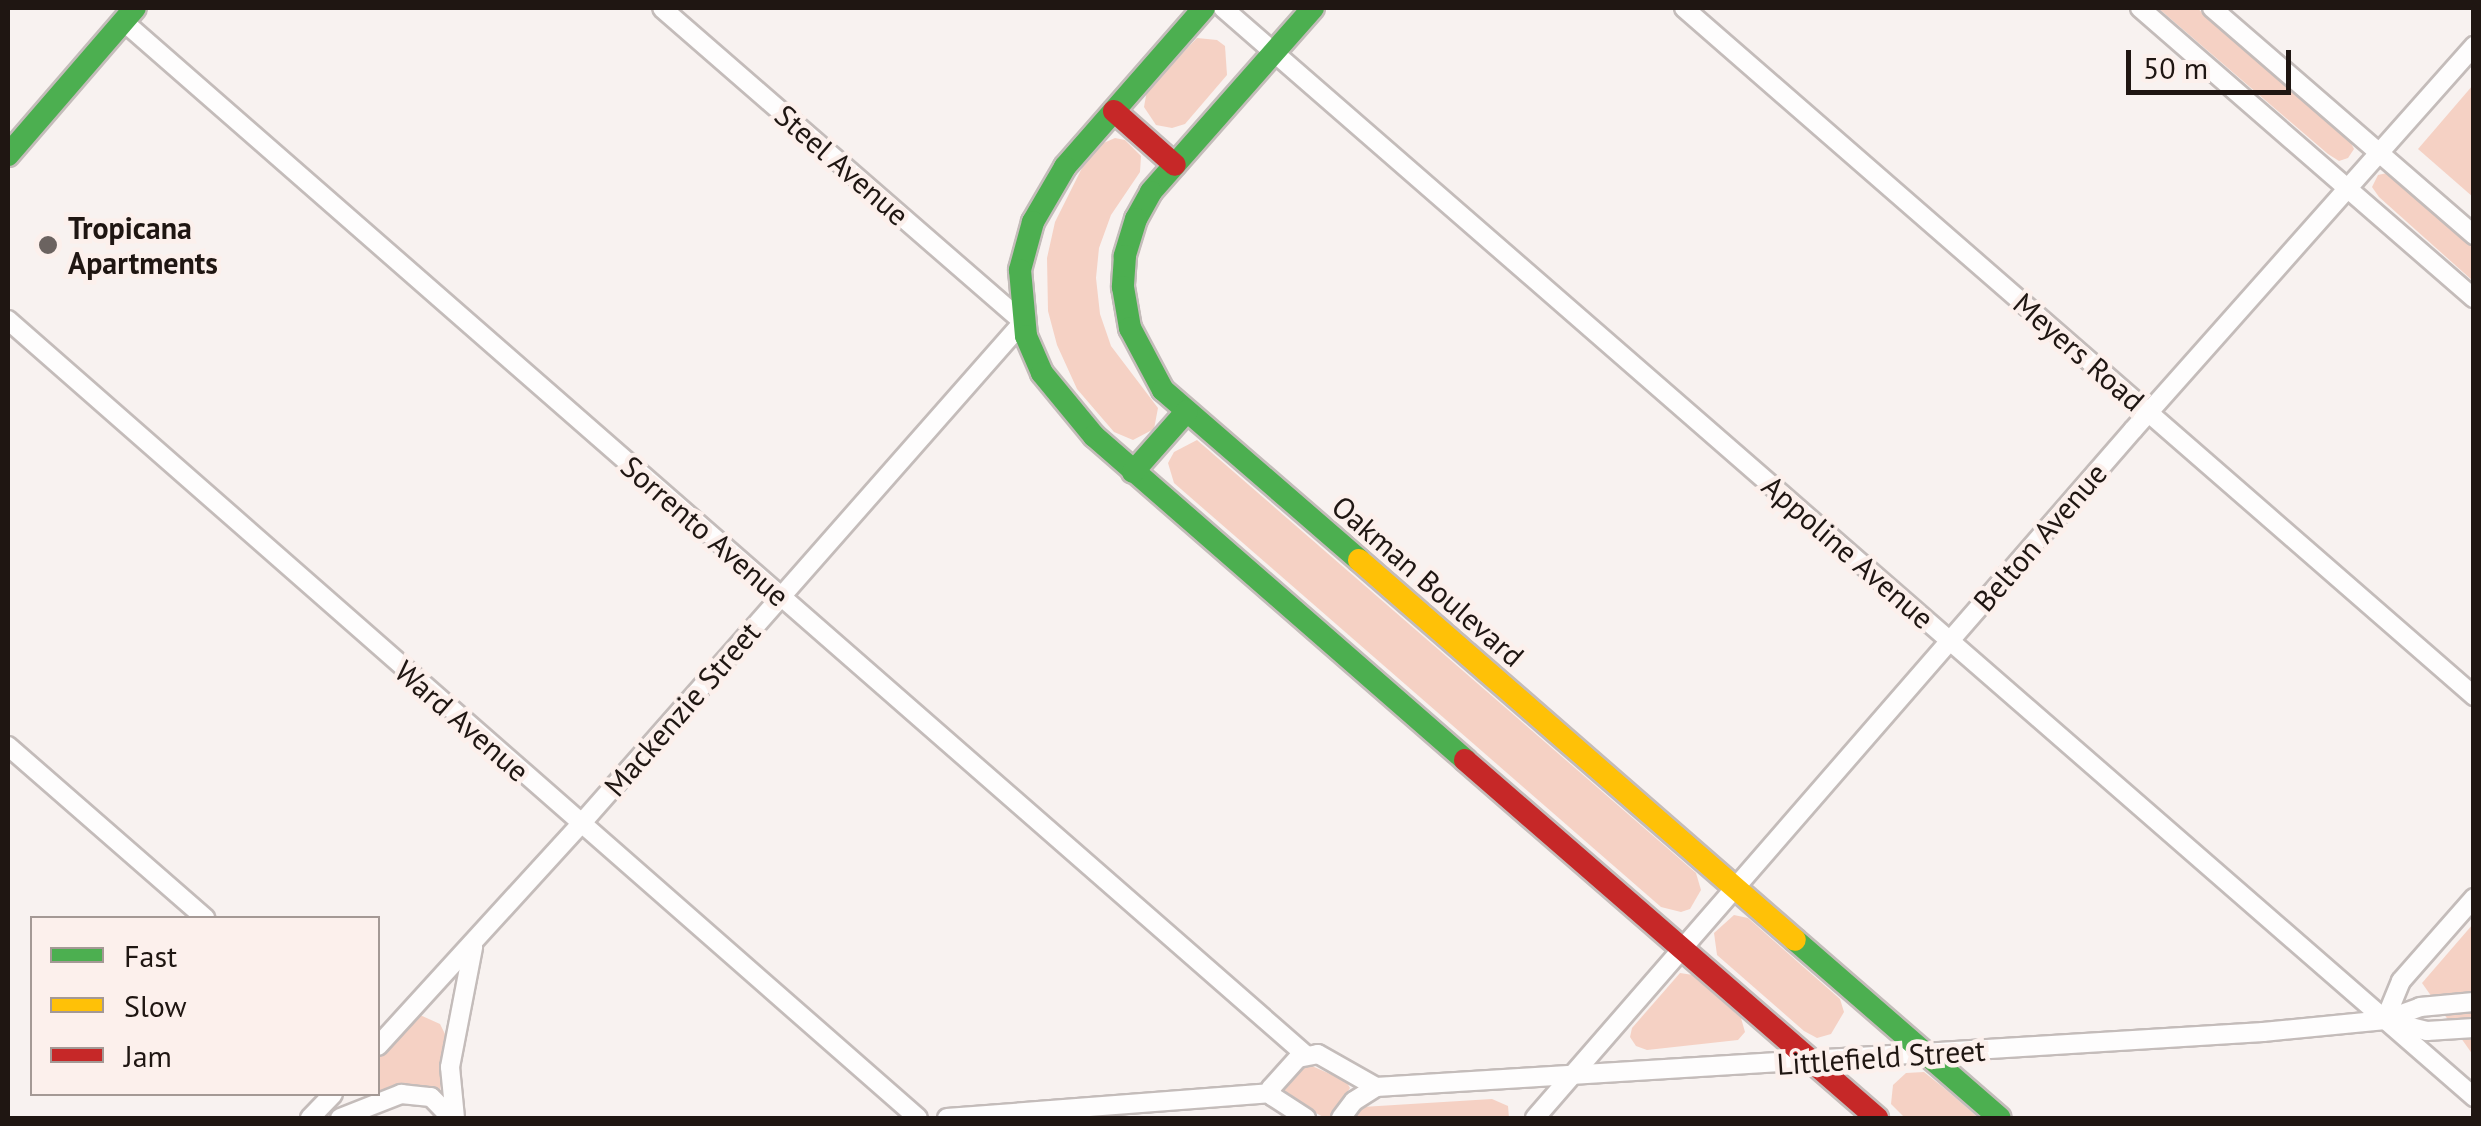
<!DOCTYPE html>
<style>
body{margin:0}
#map{position:relative;width:2481px;height:1126px;overflow:hidden;background:#f8f2f0;font-family:"PT Sans",sans-serif}
div>[style]{position:absolute}
.green>*{inset:0;background:#f5d1c4}
.roads{filter:drop-shadow(2px 0 #c4bcba) drop-shadow(-2px 0 #c4bcba) drop-shadow(0 2px #c4bcba) drop-shadow(0 -2px #c4bcba)}
.street>*{height:18px;margin:-9px;padding:0 9px;transform-origin:9px;border-radius:9px;background:#fefdfd}
.fast>*{height:22px;margin:-11px;padding:0 11px;transform-origin:11px;border-radius:11px;background:#4caf50}
.slow>*{height:22px;margin:-11px;padding:0 11px;transform-origin:11px;border-radius:11px;background:#ffc107}
.jam>*{height:22px;margin:-11px;padding:0 11px;transform-origin:11px;border-radius:11px;background:#c62828}
.dots>*{width:28px;height:28px;translate:-50% -50%;box-sizing:border-box;border:5px solid #fcf0ec;border-radius:50%}
span{translate:-50% -50%;white-space:nowrap;text-align:center;line-height:1.15;-webkit-text-stroke:9px #fcf0ec;paint-order:stroke}
.street-label{font-size:30px;color:#1f1612}
.poi-label{font-size:30px;color:#1f1612;font-weight:700}
.left{translate:0 -50%;text-align:left}
.frame{position:absolute;inset:0;border:10px solid #1f1612;pointer-events:none}
.legend{position:absolute;left:30px;top:916px;width:350px;height:180px;box-sizing:border-box;background:#fcf0ec;border:2px solid #a49995;margin:0;padding:12px 18px;list-style:none;font-size:30px;color:#1f1612}
.legend li{display:flex;align-items:center;gap:20px;height:50px}
.legend b{width:50px;border:2px solid #a49995}
.scale{position:absolute;left:2126px;top:50px;width:165px;height:45px;box-sizing:border-box;border:5px solid #1f1612;border-top:0;padding-left:12px;font-size:30px;line-height:35px;white-space:nowrap;color:#1f1612;-webkit-text-stroke:8px #fcf0ec;paint-order:stroke}
</style>
<div id="map">
<div class="green">
<div style="clip-path:polygon(2158px 8px,2197px 8px,2349px 139px,2354px 149px,2348px 158px,2339px 161px,2328px 154px)"></div>
<div style="clip-path:polygon(1197px 38px,1217px 40px,1225px 46px,1227px 75px,1185px 124px,1172px 128px,1156px 125px,1144px 107px,1147px 90px)"></div>
<div style="clip-path:polygon(2473px 85px,2474px 197px,2473px 197px,2418px 149px)"></div>
<div style="clip-path:polygon(1115px 138px,1125px 140px,1141px 156px,1140px 172px,1111px 215px,1099px 248px,1096px 278px,1100px 314px,1111px 346px,1158px 408px,1154px 429px,1133px 440px,1114px 432px,1077px 389px,1057px 345px,1048px 311px,1047px 258px,1055px 222px,1084px 164px,1099px 145px)"></div>
<div style="clip-path:polygon(2387px 173px,2473px 248px,2473px 281px,2379px 197px,2372px 187px,2378px 175px)"></div>
<div style="clip-path:polygon(1197px 440px,1696px 873px,1701px 890px,1690px 909px,1681px 912px,1661px 907px,1174px 483px,1168px 463px,1174px 452px)"></div>
<div style="clip-path:polygon(1734px 915px,1748px 918px,1840px 999px,1844px 1012px,1831px 1034px,1817px 1038px,1804px 1031px,1717px 955px,1714px 933px)"></div>
<div style="clip-path:polygon(2473px 924px,2473px 1055px,2422px 983px)"></div>
<div style="clip-path:polygon(1680px 973px,1693px 975px,1741px 1018px,1745px 1032px,1738px 1040px,1647px 1050px,1636px 1046px,1630px 1037px,1632px 1028px)"></div>
<div style="clip-path:polygon(420px 1015px,440px 1024px,445px 1034px,440px 1094px,397px 1088px,378px 1092px,378px 1054px,411px 1018px)"></div>
<div style="clip-path:polygon(1312px 1066px,1346px 1081px,1350px 1088px,1332px 1116px,1325px 1118px,1283px 1095px,1283px 1085px,1299px 1067px)"></div>
<div style="clip-path:polygon(1924px 1072px,1944px 1088px,1979px 1118px,1905px 1118px,1891px 1104px,1893px 1085px,1906px 1073px)"></div>
<div style="clip-path:polygon(1492px 1099px,1508px 1106px,1509px 1118px,1350px 1118px,1362px 1107px)"></div>
</div>
<div class="roads">
<div class="street">
<div style="left:1223px;top:8px;width:1659px;rotate:41.04deg"></div>
<div style="left:1684px;top:8px;width:1048px;rotate:41.05deg"></div>
<div style="left:2140px;top:8px;width:442px;rotate:41deg"></div>
<div style="left:2212px;top:8px;width:347px;rotate:40.9deg"></div>
<div style="left:123px;top:21px;width:1571px;rotate:41.16deg"></div>
<div style="left:8px;top:320px;width:1210px;rotate:41.25deg"></div>
<div style="left:8px;top:746px;width:262px;rotate:41.1deg"></div>
<div style="left:2385px;top:1020px;width:42px;rotate:-67.7deg"></div>
<div style="left:2401px;top:981px;width:111px;rotate:-48.7deg"></div>
<div style="left:2391px;top:1022px;width:37px;rotate:14deg"></div>
<div style="left:2427px;top:1031px;width:47px;rotate:-3.7deg"></div>
<div style="left:378px;top:1046px;width:299px;rotate:-47.6deg"></div>
<div style="left:580px;top:825px;width:670px;rotate:-48.63deg"></div>
<div style="left:1023px;top:322px;width:478px;rotate:-139deg"></div>
<div style="left:310px;top:1118px;width:33px;rotate:-46deg"></div>
<div style="left:340px;top:1118px;width:66px;rotate:-21.5deg"></div>
<div style="left:401px;top:1094px;width:30px;rotate:6deg"></div>
<div style="left:431px;top:1097px;width:29px;rotate:46deg"></div>
<div style="left:455px;top:1118px;width:51px;rotate:-95.6deg"></div>
<div style="left:450px;top:1067px;width:122px;rotate:-79.1deg"></div>
<div style="left:947px;top:1118px;width:326px;rotate:-4.4deg"></div>
<div style="left:1306px;top:1118px;width:40px;rotate:-147.1deg"></div>
<div style="left:1272px;top:1096px;width:8px;rotate:-97deg"></div>
<div style="left:1271px;top:1088px;width:40px;rotate:-48deg"></div>
<div style="left:1298px;top:1058px;width:20px;rotate:-11deg"></div>
<div style="left:1318px;top:1054px;width:67px;rotate:29.6deg"></div>
<div style="left:1341px;top:1118px;width:21px;rotate:-53deg"></div>
<div style="left:1354px;top:1101px;width:26px;rotate:-32deg"></div>
<div style="left:1376px;top:1087px;width:889px;rotate:-3.55deg"></div>
<div style="left:2263px;top:1032px;width:123px;rotate:-5.6deg"></div>
<div style="left:2385px;top:1020px;width:37px;rotate:-20deg"></div>
<div style="left:2420px;top:1007px;width:54px;rotate:-5.3deg"></div>
<div style="left:1535px;top:1118px;width:912px;rotate:-49deg"></div>
<div style="left:2133px;top:430px;width:514px;rotate:-48.39deg"></div>
</div>
<div class="fast">
<div style="left:1204px;top:8px;width:211px;rotate:131.2deg"></div>
<div style="left:1065px;top:167px;width:64px;rotate:120.2deg"></div>
<div style="left:1033px;top:222px;width:50px;rotate:105.2deg"></div>
<div style="left:1020px;top:270px;width:66px;rotate:84.8deg"></div>
<div style="left:1026px;top:336px;width:40px;rotate:66.6deg"></div>
<div style="left:1042px;top:373px;width:82px;rotate:50.5deg"></div>
<div style="left:1094px;top:436px;width:493px;rotate:41.1deg"></div>
<div style="left:1313px;top:8px;width:245px;rotate:131.4deg"></div>
<div style="left:1151px;top:192px;width:31px;rotate:119deg"></div>
<div style="left:1136px;top:219px;width:39px;rotate:107deg"></div>
<div style="left:1125px;top:256px;width:31px;rotate:94deg"></div>
<div style="left:1123px;top:287px;width:42px;rotate:80.3deg"></div>
<div style="left:1130px;top:328px;width:70px;rotate:62deg"></div>
<div style="left:1163px;top:390px;width:259px;rotate:40.9deg"></div>
<div style="left:8px;top:155px;width:194px;rotate:-49.2deg"></div>
<div style="left:1133px;top:472px;width:81px;rotate:-48.5deg"></div>
<div style="left:1795px;top:940px;width:271px;rotate:41deg"></div>
</div>
<div class="slow">
<div style="left:1359px;top:560px;width:578px;rotate:41.07deg"></div>
</div>
<div class="jam">
<div style="left:1114px;top:111px;width:81px;rotate:41.5deg"></div>
<div style="left:1465px;top:760px;width:546px;rotate:40.99deg"></div>
</div>
</div>
<div class="dots">
<div style="left:48px;top:245px;background:#6b6360"></div>
</div>
<div class="street-label">
<span style="left:842px;top:165px;rotate:41deg">Steel Avenue</span>
<span style="left:2079px;top:352px;rotate:41deg">Meyers Road</span>
<span style="left:705px;top:531px;rotate:41deg">Sorrento Avenue</span>
<span style="left:2040px;top:537px;rotate:-49deg">Belton Avenue</span>
<span style="left:1848px;top:552px;rotate:41deg">Appoline Avenue</span>
<span style="left:1428px;top:581px;rotate:41deg">Oakman Boulevard</span>
<span style="left:682px;top:709px;rotate:-49deg">Mackenzie Street</span>
<span style="left:462px;top:721px;rotate:41deg">Ward Avenue</span>
<span style="left:1881px;top:1057px;rotate:-4deg">Littlefield Street</span>
</div>
<div class="poi-label">
<span class="left" style="left:68px;top:245px">Tropicana<br>Apartments</span>
</div>
<div class="frame"></div>
<ul class="legend">
<li><b style="height:12px;background:#4caf50"></b>Fast</li>
<li><b style="height:12px;background:#ffc107"></b>Slow</li>
<li><b style="height:12px;background:#c62828"></b>Jam</li>
</ul>
<div class="scale">50 m</div>
</div>
